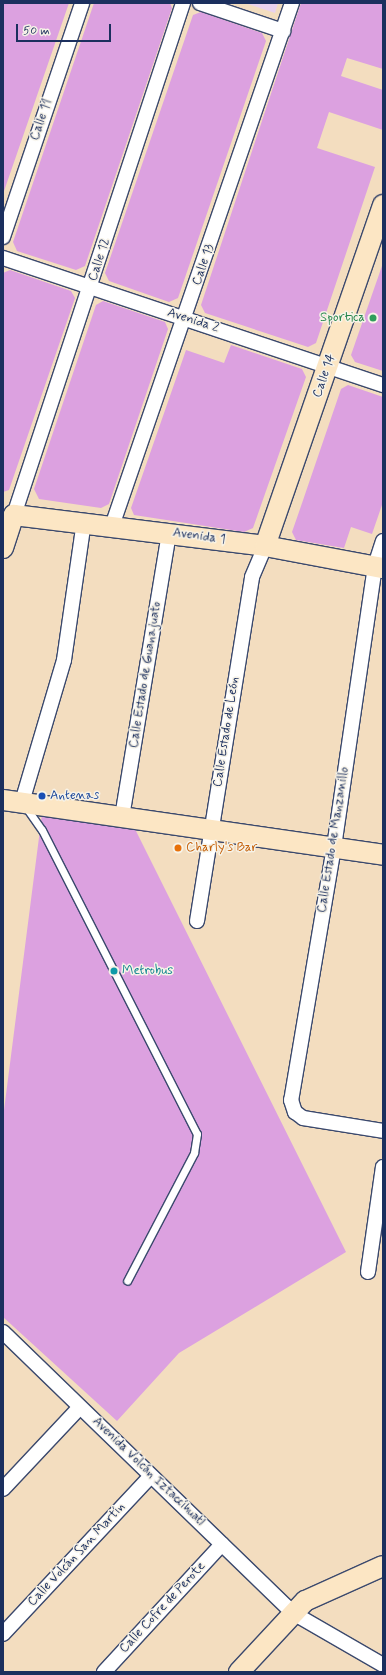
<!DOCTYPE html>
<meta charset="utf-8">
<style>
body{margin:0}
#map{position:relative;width:386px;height:1675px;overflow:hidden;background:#f3ddbf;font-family:Mynerve,sans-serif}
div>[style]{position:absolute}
.built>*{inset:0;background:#e9d2ee}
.building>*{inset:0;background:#dca1e0}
.roads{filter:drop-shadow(1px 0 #3b496d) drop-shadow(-1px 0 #3b496d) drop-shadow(0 1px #3b496d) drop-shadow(0 -1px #3b496d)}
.lane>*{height:7px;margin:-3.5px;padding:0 3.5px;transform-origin:3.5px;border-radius:3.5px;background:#fff}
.street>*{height:14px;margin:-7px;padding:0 7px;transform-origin:7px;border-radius:7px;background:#fff}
.secondary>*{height:20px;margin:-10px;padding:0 10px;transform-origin:10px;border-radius:10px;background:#fce6c4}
.dots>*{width:11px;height:11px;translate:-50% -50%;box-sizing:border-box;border:2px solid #f7f3e8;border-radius:50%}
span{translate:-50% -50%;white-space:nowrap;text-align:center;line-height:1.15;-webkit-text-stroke:3px #f7f3e8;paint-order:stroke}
.street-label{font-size:13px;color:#1b2f5e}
.leisure-label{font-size:13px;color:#27864d}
.right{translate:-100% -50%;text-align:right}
.transit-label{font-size:13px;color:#164399}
.left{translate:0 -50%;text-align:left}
.food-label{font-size:13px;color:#c56008}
.culture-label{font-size:13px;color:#0d838f}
.frame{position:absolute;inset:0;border:4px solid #1b2f5e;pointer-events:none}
.scale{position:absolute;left:16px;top:24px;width:95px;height:18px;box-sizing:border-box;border:2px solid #1b2f5e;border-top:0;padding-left:5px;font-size:12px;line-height:14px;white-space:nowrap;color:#1b2f5e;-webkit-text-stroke:3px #f7f3e8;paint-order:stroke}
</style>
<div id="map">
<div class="built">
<div style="clip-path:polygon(245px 3px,278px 3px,275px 13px)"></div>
</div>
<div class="building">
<div style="clip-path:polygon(3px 3px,69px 3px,3px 194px)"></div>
<div style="clip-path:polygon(94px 3px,170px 3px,172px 8px,85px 266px,76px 270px,17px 251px,13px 242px)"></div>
<div style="clip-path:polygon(301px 3px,383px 3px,383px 69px,347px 58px,341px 76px,383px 90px,383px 130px,329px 112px,317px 148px,375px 167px,316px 343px,308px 347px,205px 313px,201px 305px)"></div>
<div style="clip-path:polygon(201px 12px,262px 33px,266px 41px,178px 298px,169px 302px,109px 281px,105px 273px,193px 15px)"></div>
<div style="clip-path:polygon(383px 263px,383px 371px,355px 362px,351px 355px)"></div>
<div style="clip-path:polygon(10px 270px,71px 291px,75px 298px,9px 490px,3px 492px,3px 273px)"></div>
<div style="clip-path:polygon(103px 301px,165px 322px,168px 329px,109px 504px,101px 508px,39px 499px,34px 489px,96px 305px)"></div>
<div style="clip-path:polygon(231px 345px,302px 369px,306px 377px,253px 528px,244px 532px,134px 515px,131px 508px,186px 350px,224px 363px)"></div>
<div style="clip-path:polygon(348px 385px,383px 397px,383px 502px,372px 534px,351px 527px,344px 548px,296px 540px,292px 532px,300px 509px,341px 389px)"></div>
<div style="clip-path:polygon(42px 814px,133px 825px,346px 1252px,179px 1353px,117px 1421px,3px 1317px,3px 1118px)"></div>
</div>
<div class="roads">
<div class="lane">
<div style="left:25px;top:806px;width:29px;rotate:55deg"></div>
<div style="left:42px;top:830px;width:341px;rotate:63deg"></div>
<div style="left:197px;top:1134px;width:19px;rotate:99deg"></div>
<div style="left:194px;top:1153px;width:144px;rotate:117.6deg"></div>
</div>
<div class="street">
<div style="left:200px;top:3px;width:88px;rotate:18.6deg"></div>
<div style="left:3px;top:237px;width:247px;rotate:-71.3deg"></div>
<div style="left:3px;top:258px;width:401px;rotate:18.5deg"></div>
<div style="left:14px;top:515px;width:539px;rotate:-71.73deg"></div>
<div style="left:112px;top:526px;width:553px;rotate:-71.01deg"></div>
<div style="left:383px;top:541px;width:26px;rotate:108deg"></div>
<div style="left:375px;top:566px;width:284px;rotate:98.3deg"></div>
<div style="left:334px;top:847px;width:257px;rotate:99.6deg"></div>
<div style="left:291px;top:1100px;width:13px;rotate:72deg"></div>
<div style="left:295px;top:1112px;width:10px;rotate:37deg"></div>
<div style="left:303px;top:1118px;width:81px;rotate:9.2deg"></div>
<div style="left:22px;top:802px;width:148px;rotate:-73.5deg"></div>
<div style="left:64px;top:660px;width:139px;rotate:-81.8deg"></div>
<div style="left:122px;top:817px;width:289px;rotate:-80.6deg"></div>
<div style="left:197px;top:921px;width:348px;rotate:-80.9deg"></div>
<div style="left:252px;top:577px;width:34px;rotate:-67deg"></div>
<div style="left:368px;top:1272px;width:106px;rotate:-81.9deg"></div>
<div style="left:3px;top:1332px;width:404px;rotate:44.1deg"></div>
<div style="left:293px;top:1613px;width:104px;rotate:30deg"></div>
<div style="left:3px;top:1489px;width:112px;rotate:-46.8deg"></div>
<div style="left:3px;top:1634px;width:216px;rotate:-46.9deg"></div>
<div style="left:104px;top:1672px;width:174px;rotate:-47.3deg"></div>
</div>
<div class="secondary">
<div style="left:14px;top:515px;width:253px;rotate:7deg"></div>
<div style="left:265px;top:546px;width:120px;rotate:10.6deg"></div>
<div style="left:265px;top:546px;width:361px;rotate:-70.9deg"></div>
<div style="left:3px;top:548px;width:35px;rotate:-72deg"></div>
<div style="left:3px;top:800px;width:384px;rotate:8.2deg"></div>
<div style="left:239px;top:1672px;width:97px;rotate:-47.1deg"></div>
<div style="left:305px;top:1601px;width:85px;rotate:-24.2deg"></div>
</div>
</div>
<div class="dots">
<div style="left:373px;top:318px;background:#2e9e5b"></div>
<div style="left:42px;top:796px;background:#1a4fb4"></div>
<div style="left:178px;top:848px;background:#e8710a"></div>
<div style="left:114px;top:971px;background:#0f9aa8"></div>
</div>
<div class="street-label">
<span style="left:42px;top:120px;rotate:-71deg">Calle 11</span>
<span style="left:100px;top:260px;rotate:-72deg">Calle 12</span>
<span style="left:204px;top:265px;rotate:-71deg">Calle 13</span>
<span style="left:193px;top:321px;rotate:18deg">Avenida 2</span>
<span style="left:325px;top:376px;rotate:-71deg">Calle 14</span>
<span style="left:199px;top:537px;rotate:8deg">Avenida 1</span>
<span style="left:146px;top:675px;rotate:-81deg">Calle Estado de Guanajuato</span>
<span style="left:227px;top:732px;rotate:-81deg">Calle Estado de León</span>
<span style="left:334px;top:840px;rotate:-81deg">Calle Estado de Manzanillo</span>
<span style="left:148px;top:1472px;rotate:44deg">Avenida Volcán Iztaccíhuatl</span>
<span style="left:77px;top:1555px;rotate:-47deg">Calle Volcán San Martín</span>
<span style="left:163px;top:1608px;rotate:-47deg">Calle Cofre de Perote</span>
</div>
<div class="leisure-label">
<span class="right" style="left:365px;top:318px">Sportica</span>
</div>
<div class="transit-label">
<span class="left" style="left:50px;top:796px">Antenas</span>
</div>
<div class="food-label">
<span class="left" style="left:186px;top:848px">Charly's Bar</span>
</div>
<div class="culture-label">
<span class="left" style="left:122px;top:971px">Metrobus</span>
</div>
<div class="frame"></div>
<div class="scale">50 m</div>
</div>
